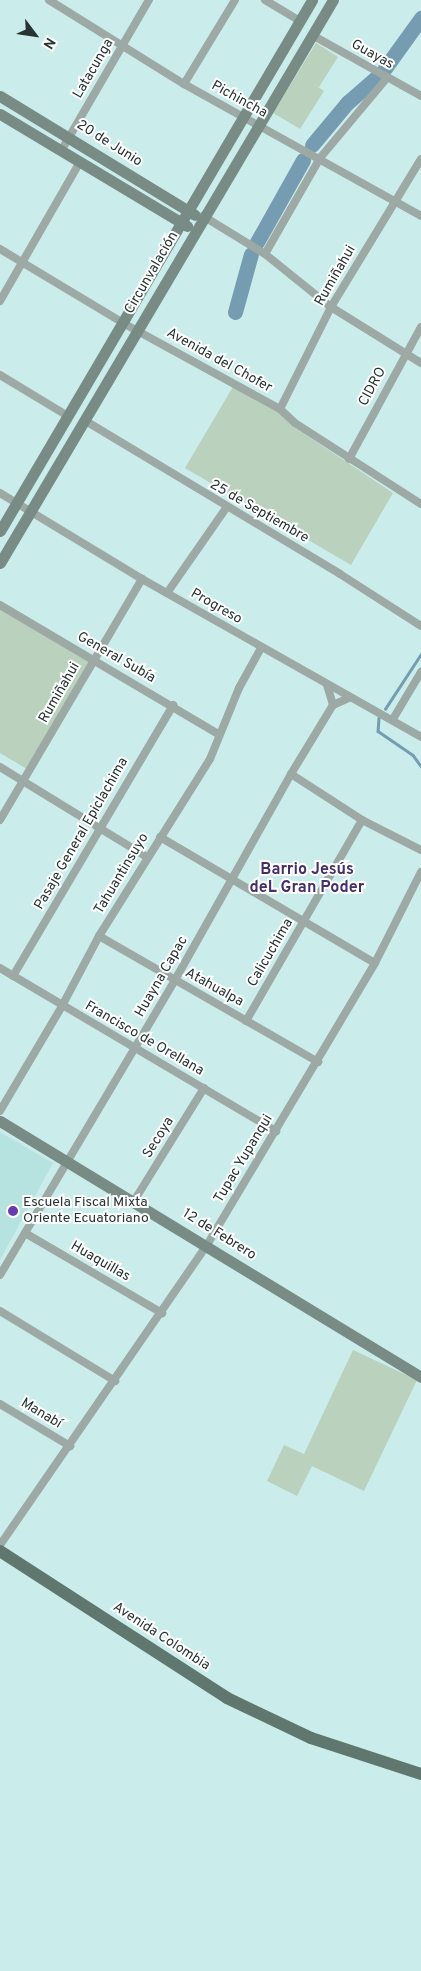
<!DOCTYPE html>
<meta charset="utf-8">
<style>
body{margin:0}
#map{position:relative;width:421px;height:1971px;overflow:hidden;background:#caedeb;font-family:Overpass,sans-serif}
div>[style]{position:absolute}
.built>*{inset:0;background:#b6e2df}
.green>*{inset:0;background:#b9d1bd}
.stream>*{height:2.5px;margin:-1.25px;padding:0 1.25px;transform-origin:1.25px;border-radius:1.25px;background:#769cb2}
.river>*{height:15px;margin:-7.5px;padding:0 7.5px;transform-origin:7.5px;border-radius:7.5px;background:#769cb2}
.street>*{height:8px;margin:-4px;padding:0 4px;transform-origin:4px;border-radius:4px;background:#9ca9a4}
.secondary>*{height:11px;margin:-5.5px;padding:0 5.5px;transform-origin:5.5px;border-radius:5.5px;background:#788c85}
.primary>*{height:12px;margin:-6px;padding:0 6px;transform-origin:6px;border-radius:6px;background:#5f776e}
.dots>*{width:14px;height:14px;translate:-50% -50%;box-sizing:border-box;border:2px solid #fff;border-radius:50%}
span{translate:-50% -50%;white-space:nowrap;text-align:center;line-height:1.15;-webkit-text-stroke:4px #fff;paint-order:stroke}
.street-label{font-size:14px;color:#263433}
.poi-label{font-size:14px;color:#263433}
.left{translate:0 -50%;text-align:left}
.quarter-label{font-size:16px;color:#432f6a;font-weight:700}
.north{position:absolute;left:10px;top:10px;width:50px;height:50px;-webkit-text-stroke:4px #fff;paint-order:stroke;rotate:121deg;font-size:14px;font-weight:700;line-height:20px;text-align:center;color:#263433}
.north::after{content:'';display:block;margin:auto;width:18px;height:22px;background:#263433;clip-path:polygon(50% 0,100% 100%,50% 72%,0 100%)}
</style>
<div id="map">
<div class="built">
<div style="clip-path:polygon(0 1132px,53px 1163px,0 1260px)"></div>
</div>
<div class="green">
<div style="clip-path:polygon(316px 43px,338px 57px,319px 87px,312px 83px,324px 91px,300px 129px,273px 113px)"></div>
<div style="clip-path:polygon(234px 385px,285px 414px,294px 427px,393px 493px,351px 565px,185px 468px)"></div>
<div style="clip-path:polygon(0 608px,91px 659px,27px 769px,0 753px)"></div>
<div style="clip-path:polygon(353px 1350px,417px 1380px,364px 1491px,312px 1466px,297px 1496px,267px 1481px,284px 1445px,304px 1454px)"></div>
</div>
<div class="stream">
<div style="left:385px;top:709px;width:66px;rotate:-56.8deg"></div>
<div style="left:379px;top:718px;width:13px;rotate:94deg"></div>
<div style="left:378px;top:731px;width:42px;rotate:34.4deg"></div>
<div style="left:413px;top:755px;width:14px;rotate:54deg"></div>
</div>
<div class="river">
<div style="left:385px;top:68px;width:62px;rotate:-54.2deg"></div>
<div style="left:312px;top:145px;width:55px;rotate:-50.2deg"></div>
<div style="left:347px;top:103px;width:40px;rotate:-41deg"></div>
<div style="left:257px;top:242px;width:94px;rotate:-60.7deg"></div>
<div style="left:235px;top:312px;width:60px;rotate:-74.6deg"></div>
</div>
<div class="street">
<div style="left:49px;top:0;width:159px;rotate:31.9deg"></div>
<div style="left:184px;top:84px;width:271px;rotate:29.1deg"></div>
<div style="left:265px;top:0;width:41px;rotate:31deg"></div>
<div style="left:312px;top:35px;width:125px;rotate:29.2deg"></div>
<div style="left:184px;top:84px;width:98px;rotate:-58.7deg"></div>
<div style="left:61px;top:151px;width:175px;rotate:-59.8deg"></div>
<div style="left:203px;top:216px;width:73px;rotate:31.5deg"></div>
<div style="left:265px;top:254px;width:85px;rotate:38.8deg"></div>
<div style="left:331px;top:307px;width:106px;rotate:31.9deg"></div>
<div style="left:0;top:249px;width:144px;rotate:31deg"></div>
<div style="left:123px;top:323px;width:179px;rotate:28.7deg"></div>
<div style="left:280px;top:409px;width:21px;rotate:43deg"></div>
<div style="left:295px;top:423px;width:150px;rotate:32.7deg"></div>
<div style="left:265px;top:254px;width:111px;rotate:-60.2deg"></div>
<div style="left:320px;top:158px;width:104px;rotate:-50.1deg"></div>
<div style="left:0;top:301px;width:160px;rotate:-60.1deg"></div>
<div style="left:0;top:375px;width:79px;rotate:31.1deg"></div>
<div style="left:280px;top:409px;width:114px;rotate:-63.4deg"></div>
<div style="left:331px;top:307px;width:173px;rotate:-58.7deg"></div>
<div style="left:84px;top:420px;width:299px;rotate:31deg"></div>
<div style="left:340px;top:574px;width:96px;rotate:32.7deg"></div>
<div style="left:349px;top:459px;width:150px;rotate:-61.4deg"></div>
<div style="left:0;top:493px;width:166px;rotate:31.2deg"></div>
<div style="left:142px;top:579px;width:321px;rotate:29.5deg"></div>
<div style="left:167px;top:593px;width:103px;rotate:-55.2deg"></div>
<div style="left:0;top:605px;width:253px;rotate:30.6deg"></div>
<div style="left:327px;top:685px;width:21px;rotate:73deg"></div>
<div style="left:393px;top:719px;width:55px;rotate:-59.2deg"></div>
<div style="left:0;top:767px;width:172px;rotate:31.5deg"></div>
<div style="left:291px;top:774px;width:85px;rotate:32.9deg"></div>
<div style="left:362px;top:820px;width:66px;rotate:27deg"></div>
<div style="left:0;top:820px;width:280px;rotate:-59.5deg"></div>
<div style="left:160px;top:837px;width:249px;rotate:30.4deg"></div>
<div style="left:99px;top:936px;width:253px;rotate:29.9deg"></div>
<div style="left:0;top:968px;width:321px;rotate:30.6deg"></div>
<div style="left:13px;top:976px;width:315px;rotate:-59.4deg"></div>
<div style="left:246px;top:1021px;width:232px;rotate:-60deg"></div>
<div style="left:0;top:1111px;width:122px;rotate:-59.4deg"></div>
<div style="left:62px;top:1006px;width:79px;rotate:-62.1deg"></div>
<div style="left:99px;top:936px;width:209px;rotate:-57.9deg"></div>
<div style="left:210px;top:759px;width:77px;rotate:-67.8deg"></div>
<div style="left:239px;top:688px;width:46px;rotate:-61.2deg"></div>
<div style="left:134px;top:1201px;width:133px;rotate:-58.2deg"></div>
<div style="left:25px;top:1233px;width:159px;rotate:30.3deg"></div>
<div style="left:0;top:1275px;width:343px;rotate:-59.3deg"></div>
<div style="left:175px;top:980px;width:236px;rotate:-60.6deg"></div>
<div style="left:291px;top:774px;width:81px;rotate:-58.7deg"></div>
<div style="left:333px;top:705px;width:17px;rotate:-24deg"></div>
<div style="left:0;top:1311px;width:135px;rotate:31.3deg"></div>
<div style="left:0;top:1404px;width:82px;rotate:31deg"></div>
<div style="left:0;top:1545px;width:364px;rotate:-55.4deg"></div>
<div style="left:207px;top:1245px;width:328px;rotate:-59.2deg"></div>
<div style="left:375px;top:963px;width:102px;rotate:-63.2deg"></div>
</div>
<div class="secondary">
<div style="left:0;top:96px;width:228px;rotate:31.4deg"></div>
<div style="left:0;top:114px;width:218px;rotate:30.9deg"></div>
<div style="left:0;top:531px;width:616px;rotate:-59.56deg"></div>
<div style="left:0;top:563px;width:654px;rotate:-59.4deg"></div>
<div style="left:0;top:1121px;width:493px;rotate:31.3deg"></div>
</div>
<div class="primary">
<div style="left:0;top:1551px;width:270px;rotate:32.9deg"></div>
<div style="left:227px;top:1698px;width:93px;rotate:25.5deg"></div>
<div style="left:311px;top:1738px;width:116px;rotate:18.1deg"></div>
</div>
<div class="dots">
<div style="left:13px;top:1211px;background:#693bb2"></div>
</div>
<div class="street-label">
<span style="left:372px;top:55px;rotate:29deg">Guayas</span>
<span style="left:94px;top:69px;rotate:-60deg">Latacunga</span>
<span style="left:239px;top:100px;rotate:29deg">Pichincha</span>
<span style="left:109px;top:144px;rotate:32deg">20 de Junio</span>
<span style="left:152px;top:273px;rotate:-60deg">Circunvalación</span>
<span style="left:336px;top:276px;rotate:-60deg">Rumiñahui</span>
<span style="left:219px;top:361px;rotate:29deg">Avenida del Chofer</span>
<span style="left:373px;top:387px;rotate:-62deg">CIDRO</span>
<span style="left:259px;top:512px;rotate:30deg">25 de Septiembre</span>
<span style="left:216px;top:607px;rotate:30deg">Progreso</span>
<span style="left:116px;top:658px;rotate:30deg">General Subía</span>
<span style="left:60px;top:693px;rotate:-60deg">Rumiñahui</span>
<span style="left:82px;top:834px;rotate:-60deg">Pasaje General Epiclachima</span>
<span style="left:122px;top:874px;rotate:-59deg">Tahuantinsuyo</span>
<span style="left:271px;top:953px;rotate:-60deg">Calicuchima</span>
<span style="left:162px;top:977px;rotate:-60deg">Huayna Capac</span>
<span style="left:214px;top:988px;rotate:29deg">Atahualpa</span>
<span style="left:144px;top:1039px;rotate:30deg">Francisco de Orellana</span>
<span style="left:159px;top:1138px;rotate:-58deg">Secoya</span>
<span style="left:244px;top:1159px;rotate:-59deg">Tupac Yupanqui</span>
<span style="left:219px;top:1235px;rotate:32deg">12 de Febrero</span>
<span style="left:100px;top:1262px;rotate:30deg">Huaquillas</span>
<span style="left:41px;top:1414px;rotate:31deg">Manabí</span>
<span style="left:161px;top:1637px;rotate:33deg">Avenida Colombia</span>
</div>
<div class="poi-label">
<span class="left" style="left:23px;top:1211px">Escuela Fiscal Mixta<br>Oriente Ecuatoriano</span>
</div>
<div class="quarter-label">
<span style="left:307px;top:879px">Barrio Jesús<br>deL Gran Poder</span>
</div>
<div class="north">N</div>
</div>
